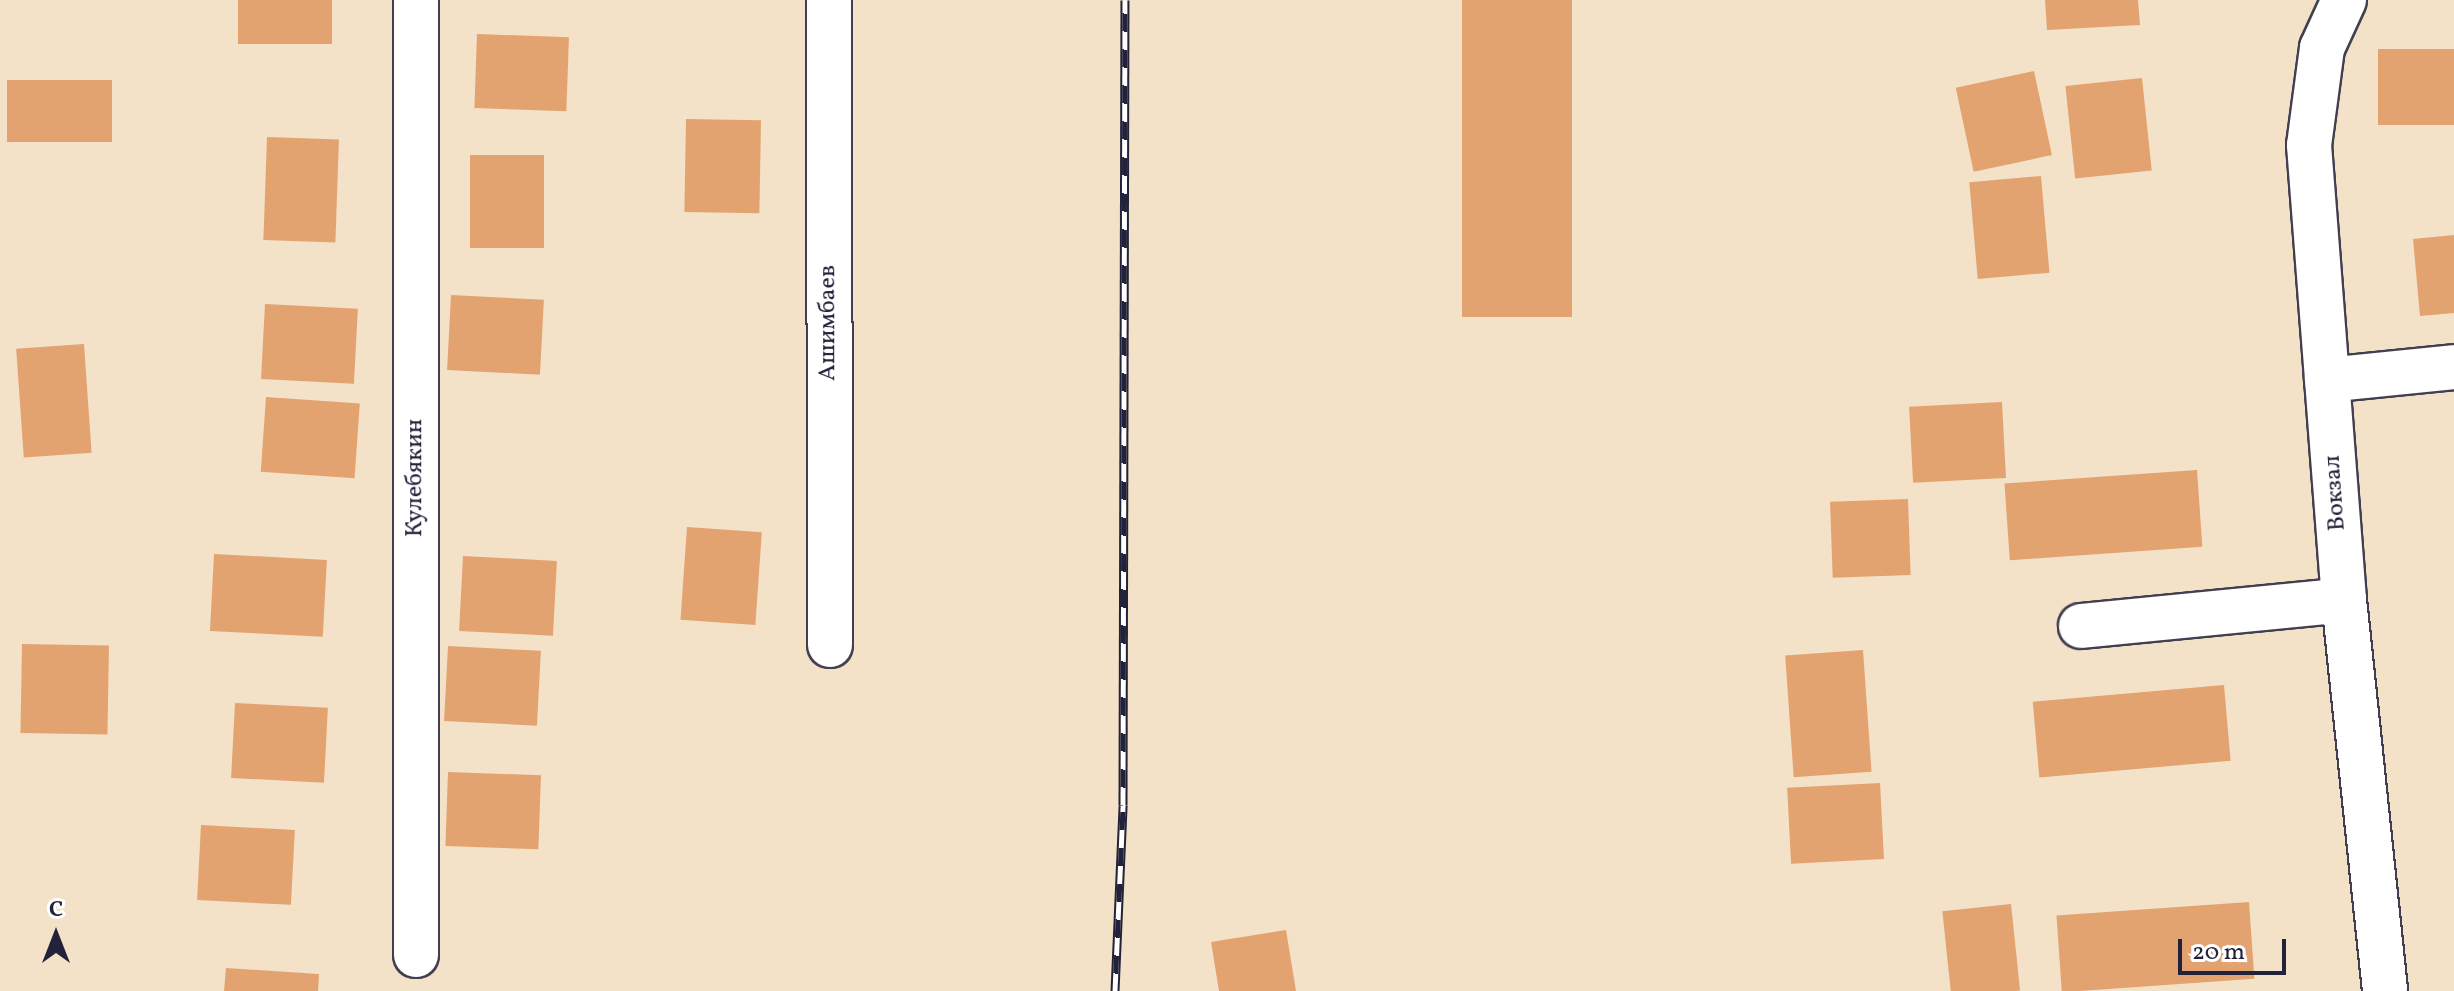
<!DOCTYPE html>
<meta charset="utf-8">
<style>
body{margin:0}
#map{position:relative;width:2454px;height:991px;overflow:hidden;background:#f3e2c7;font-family:Vollkorn,serif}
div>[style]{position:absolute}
.building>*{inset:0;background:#e3a370;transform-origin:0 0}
.roads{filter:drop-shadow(2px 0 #413f50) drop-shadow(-2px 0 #413f50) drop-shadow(0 2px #413f50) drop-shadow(0 -2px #413f50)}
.minor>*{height:44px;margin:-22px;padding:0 22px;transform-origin:22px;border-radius:22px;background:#fff}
.rail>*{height:9px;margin-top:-4.5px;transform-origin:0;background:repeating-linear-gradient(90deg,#fff 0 18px,#22223b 0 36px);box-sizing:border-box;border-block:2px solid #22223b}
span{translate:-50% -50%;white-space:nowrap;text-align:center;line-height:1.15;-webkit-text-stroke:6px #fff;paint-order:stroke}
.street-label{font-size:24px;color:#22223b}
.north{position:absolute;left:16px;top:895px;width:80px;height:80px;-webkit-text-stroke:6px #fff;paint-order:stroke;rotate:0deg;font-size:22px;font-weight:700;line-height:32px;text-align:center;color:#22223b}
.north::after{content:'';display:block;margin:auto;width:28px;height:36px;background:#22223b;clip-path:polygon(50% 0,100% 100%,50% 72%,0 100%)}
.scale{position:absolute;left:2178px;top:939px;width:108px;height:36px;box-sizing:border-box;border:4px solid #22223b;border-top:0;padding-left:10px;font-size:24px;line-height:28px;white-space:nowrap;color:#22223b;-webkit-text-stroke:6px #fff;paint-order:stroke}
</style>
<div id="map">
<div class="building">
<div style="left:238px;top:0;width:94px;height:44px"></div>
<div style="left:1462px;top:0;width:110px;height:317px"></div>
<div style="clip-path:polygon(2045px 0,2138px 0,2140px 25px,2047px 30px)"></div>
<div style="left:477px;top:34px;width:92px;height:74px;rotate:2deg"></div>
<div style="left:2454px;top:49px;width:76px;height:76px;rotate:90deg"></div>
<div style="left:2034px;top:71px;width:86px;height:80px;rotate:78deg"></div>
<div style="left:2142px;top:78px;width:93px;height:77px;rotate:84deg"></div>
<div style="left:7px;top:80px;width:105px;height:62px"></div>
<div style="left:686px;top:119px;width:75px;height:93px;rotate:1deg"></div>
<div style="left:267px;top:137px;width:72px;height:103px;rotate:2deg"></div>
<div style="left:470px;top:155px;width:74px;height:93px"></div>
<div style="left:2041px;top:176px;width:97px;height:72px;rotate:85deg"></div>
<div style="clip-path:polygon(2454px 235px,2454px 313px,2420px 316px,2413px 239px)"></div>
<div style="left:451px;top:295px;width:93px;height:75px;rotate:3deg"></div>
<div style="left:265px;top:304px;width:93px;height:75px;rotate:3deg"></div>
<div style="left:84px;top:344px;width:109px;height:68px;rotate:86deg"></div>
<div style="left:266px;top:397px;width:94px;height:75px;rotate:4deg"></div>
<div style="left:2002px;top:402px;width:76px;height:93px;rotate:87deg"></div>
<div style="left:2197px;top:470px;width:77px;height:193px;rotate:86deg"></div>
<div style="left:1908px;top:499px;width:76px;height:78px;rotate:88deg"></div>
<div style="left:687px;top:527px;width:75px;height:93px;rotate:4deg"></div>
<div style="left:214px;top:554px;width:113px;height:77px;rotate:3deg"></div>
<div style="left:463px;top:556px;width:94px;height:75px;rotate:3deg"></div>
<div style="left:22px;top:644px;width:87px;height:89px;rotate:1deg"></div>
<div style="left:448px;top:646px;width:93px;height:75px;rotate:3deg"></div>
<div style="left:1863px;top:650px;width:122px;height:78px;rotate:86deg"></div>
<div style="left:2224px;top:685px;width:76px;height:192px;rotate:85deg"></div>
<div style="left:235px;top:703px;width:93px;height:75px;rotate:3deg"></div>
<div style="left:448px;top:772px;width:93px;height:74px;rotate:2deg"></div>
<div style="left:1880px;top:783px;width:76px;height:93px;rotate:87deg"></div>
<div style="left:201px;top:825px;width:94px;height:75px;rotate:3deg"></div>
<div style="left:2249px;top:902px;width:77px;height:193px;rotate:86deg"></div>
<div style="left:2011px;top:904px;width:87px;height:69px;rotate:84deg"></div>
<div style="clip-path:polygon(1286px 930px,1296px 991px,1219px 991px,1211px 942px)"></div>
<div style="clip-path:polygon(226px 968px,319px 974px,318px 991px,224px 991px)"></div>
</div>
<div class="roads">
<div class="minor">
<div style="left:416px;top:0;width:955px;rotate:90deg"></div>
<div style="left:829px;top:0;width:645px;rotate:89.91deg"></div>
<div style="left:2344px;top:0;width:53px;rotate:114.6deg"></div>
<div style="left:2322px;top:48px;width:98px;rotate:97.6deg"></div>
<div style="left:2309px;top:145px;width:456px;rotate:85.6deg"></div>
<div style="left:2344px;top:600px;width:393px;rotate:84deg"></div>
<div style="left:2327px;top:380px;width:128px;rotate:-5.8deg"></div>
<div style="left:2081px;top:626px;width:264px;rotate:-5.6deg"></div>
</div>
</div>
<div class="rail">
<div style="left:1115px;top:991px;width:186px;rotate:-87.5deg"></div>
<div style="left:1123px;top:805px;width:805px;rotate:-89.86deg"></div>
</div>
<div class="street-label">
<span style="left:829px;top:323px;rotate:-90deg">Ашимбаев</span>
<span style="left:416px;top:478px;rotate:-90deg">Кулебякин</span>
<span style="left:2336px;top:493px;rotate:-94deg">Вокзал</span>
</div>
<div class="north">С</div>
<div class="scale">20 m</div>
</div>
